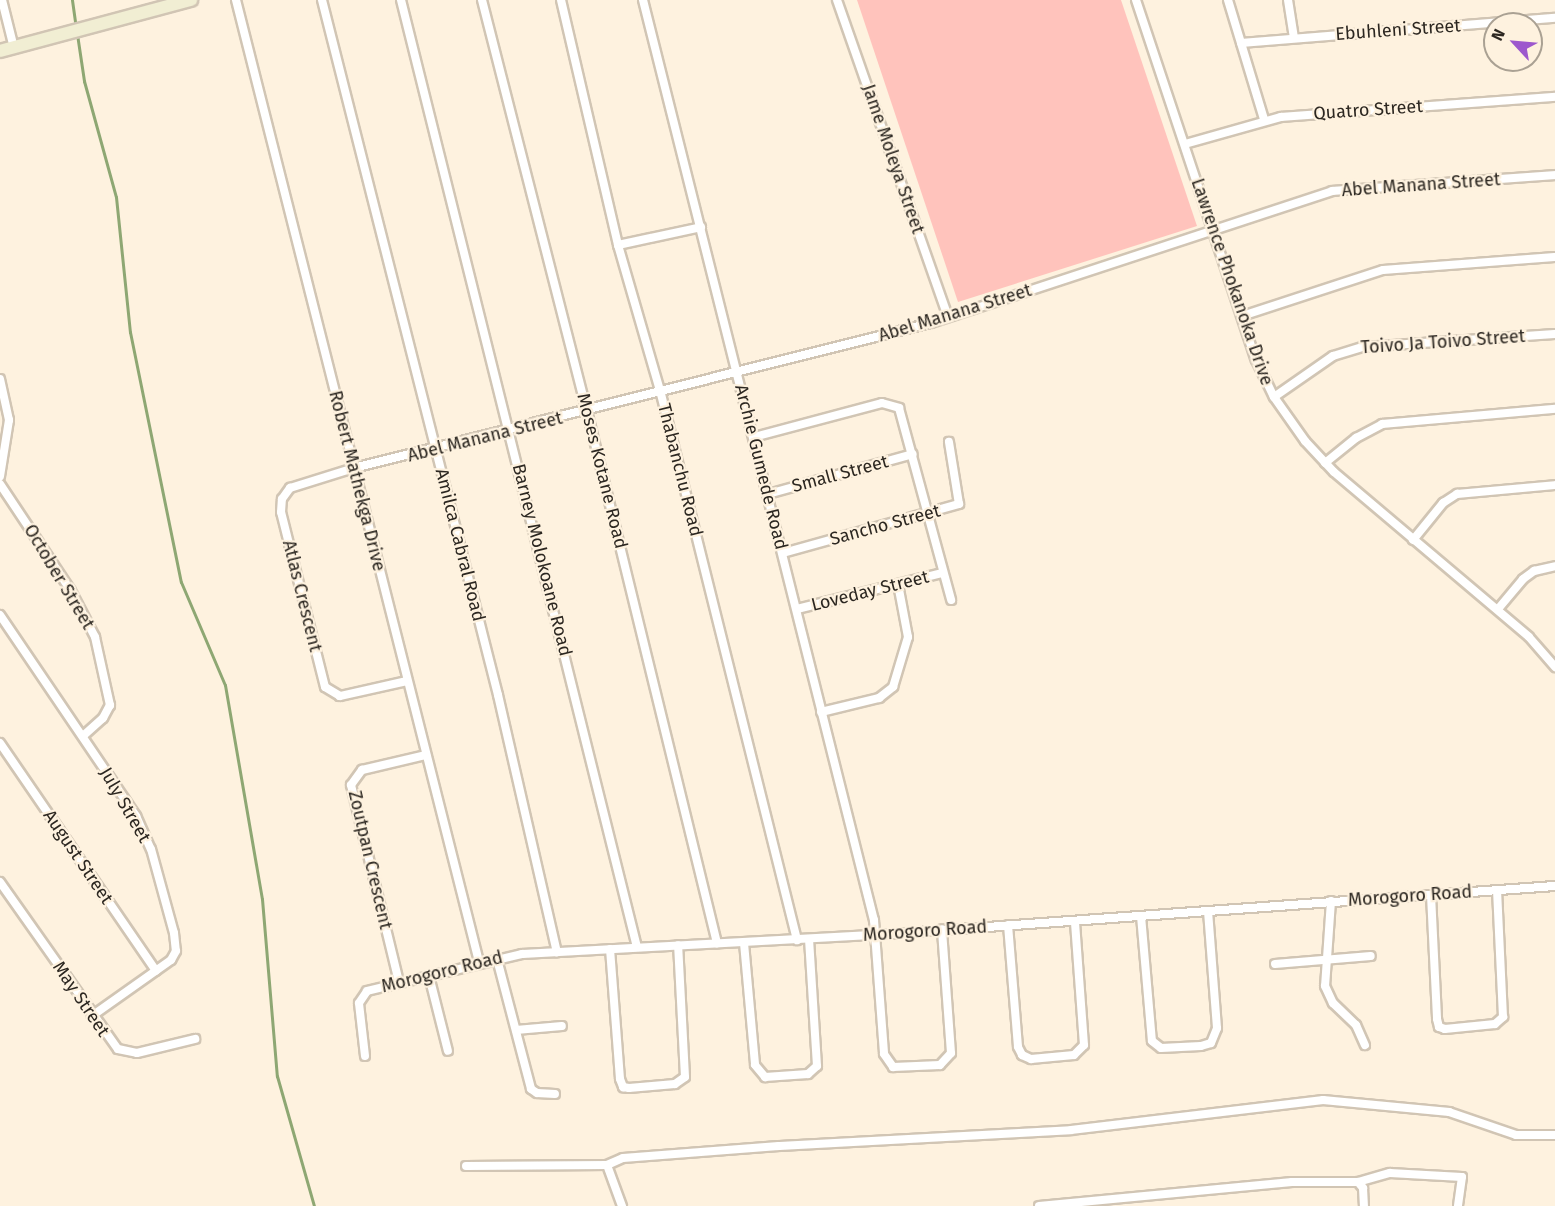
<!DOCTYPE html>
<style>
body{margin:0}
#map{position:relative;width:1555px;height:1206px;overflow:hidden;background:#fef2df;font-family:"Fira Sans",sans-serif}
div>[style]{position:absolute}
.green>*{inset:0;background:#ffc3bc}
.stream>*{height:3px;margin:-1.5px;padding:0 1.5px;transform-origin:1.5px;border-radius:1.5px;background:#8ea773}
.roads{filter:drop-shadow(2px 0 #d1c5b4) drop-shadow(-2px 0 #d1c5b4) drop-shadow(0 2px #d1c5b4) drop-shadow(0 -2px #d1c5b4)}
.street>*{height:8px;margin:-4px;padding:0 4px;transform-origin:4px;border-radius:4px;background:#fff}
.secondary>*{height:12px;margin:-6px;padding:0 6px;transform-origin:6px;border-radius:6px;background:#f1eed3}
span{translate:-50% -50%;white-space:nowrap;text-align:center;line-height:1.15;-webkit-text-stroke:4.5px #fef2df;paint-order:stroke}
.street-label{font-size:18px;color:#2c2721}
.north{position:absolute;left:1483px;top:12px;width:60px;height:60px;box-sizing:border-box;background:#fef2df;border:2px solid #aaa193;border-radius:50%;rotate:296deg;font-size:16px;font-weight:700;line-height:24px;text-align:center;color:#2c2721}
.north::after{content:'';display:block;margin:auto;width:21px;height:27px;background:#9d58cd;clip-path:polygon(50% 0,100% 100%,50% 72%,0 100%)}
</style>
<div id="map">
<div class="green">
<div style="clip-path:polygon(857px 0,1121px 0,1197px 226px,958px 302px)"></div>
</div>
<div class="stream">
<div style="left:72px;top:0;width:27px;rotate:82deg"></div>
<div style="left:77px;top:34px;width:48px;rotate:81.5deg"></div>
<div style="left:84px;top:81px;width:120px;rotate:74.6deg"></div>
<div style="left:116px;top:197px;width:136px;rotate:84.1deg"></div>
<div style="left:130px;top:332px;width:255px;rotate:78.5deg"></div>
<div style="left:181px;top:582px;width:112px;rotate:66.9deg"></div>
<div style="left:225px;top:685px;width:217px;rotate:80.2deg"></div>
<div style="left:262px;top:899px;width:178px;rotate:85.2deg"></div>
<div style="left:277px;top:1076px;width:135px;rotate:74.1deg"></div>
</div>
<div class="roads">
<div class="street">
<div style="left:2px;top:0;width:49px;rotate:76deg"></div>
<div style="left:236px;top:0;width:992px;rotate:75.82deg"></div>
<div style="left:322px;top:0;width:717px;rotate:75.79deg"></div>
<div style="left:498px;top:695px;width:264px;rotate:77.1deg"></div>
<div style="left:401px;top:0;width:976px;rotate:76.01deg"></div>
<div style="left:482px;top:0;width:424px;rotate:75.7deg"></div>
<div style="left:587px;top:411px;width:548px;rotate:76.27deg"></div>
<div style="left:561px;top:0;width:252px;rotate:76.9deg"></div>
<div style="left:618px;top:245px;width:155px;rotate:73.9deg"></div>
<div style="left:661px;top:394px;width:563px;rotate:76.01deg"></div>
<div style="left:643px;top:0;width:949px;rotate:75.91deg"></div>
<div style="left:874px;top:920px;width:134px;rotate:85.7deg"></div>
<div style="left:884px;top:1054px;width:16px;rotate:55deg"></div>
<div style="left:893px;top:1067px;width:47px;rotate:-2.4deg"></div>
<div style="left:940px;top:1065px;width:16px;rotate:-47deg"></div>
<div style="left:951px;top:1053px;width:124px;rotate:-94.2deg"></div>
<div style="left:837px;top:0;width:336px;rotate:70.7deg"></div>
<div style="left:1136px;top:0;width:379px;rotate:71.6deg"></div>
<div style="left:1256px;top:360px;width:41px;rotate:64.1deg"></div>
<div style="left:1274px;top:397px;width:54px;rotate:54.8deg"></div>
<div style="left:1305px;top:441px;width:42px;rotate:46.9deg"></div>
<div style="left:1334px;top:472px;width:255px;rotate:40.2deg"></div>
<div style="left:1529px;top:637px;width:40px;rotate:49deg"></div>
<div style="left:1228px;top:0;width:124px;rotate:73.2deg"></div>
<div style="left:1288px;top:0;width:38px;rotate:81deg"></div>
<div style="left:1241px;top:43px;width:315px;rotate:-4.6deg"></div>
<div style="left:1185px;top:144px;width:100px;rotate:-15.7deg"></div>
<div style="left:1281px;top:117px;width:275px;rotate:-4.2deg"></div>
<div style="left:618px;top:245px;width:85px;rotate:-12.2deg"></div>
<div style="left:1242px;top:316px;width:148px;rotate:-18.1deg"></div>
<div style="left:1383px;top:270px;width:172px;rotate:-4.3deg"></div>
<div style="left:0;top:379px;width:42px;rotate:77.6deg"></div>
<div style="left:9px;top:420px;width:57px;rotate:99.1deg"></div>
<div style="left:1274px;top:397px;width:72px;rotate:-34.8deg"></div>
<div style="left:1333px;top:356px;width:31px;rotate:-17deg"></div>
<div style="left:1363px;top:347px;width:192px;rotate:-3.9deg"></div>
<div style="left:754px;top:437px;width:132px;rotate:-14.9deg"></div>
<div style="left:882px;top:403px;width:18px;rotate:16deg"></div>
<div style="left:899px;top:408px;width:199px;rotate:74.8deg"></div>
<div style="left:1325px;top:463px;width:40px;rotate:-39deg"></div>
<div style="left:1356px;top:438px;width:30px;rotate:-28deg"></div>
<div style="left:1382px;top:424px;width:174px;rotate:-5deg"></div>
<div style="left:0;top:484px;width:128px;rotate:56.4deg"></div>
<div style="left:71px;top:591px;width:52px;rotate:62.4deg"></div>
<div style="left:95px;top:637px;width:70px;rotate:77.6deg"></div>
<div style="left:110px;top:705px;width:15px;rotate:118deg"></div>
<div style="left:103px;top:718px;width:27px;rotate:138deg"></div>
<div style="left:768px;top:494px;width:150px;rotate:-15.4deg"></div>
<div style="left:1413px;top:540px;width:48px;rotate:-51deg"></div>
<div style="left:1443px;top:503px;width:17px;rotate:-33deg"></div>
<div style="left:1457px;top:494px;width:98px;rotate:-5.2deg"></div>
<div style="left:783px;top:553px;width:183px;rotate:-15.6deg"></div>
<div style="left:959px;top:504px;width:63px;rotate:-99.2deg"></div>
<div style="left:797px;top:609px;width:150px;rotate:-13.9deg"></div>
<div style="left:1498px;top:609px;width:39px;rotate:-50deg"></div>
<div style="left:1523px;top:579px;width:14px;rotate:-36deg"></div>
<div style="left:1534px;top:571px;width:22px;rotate:-13deg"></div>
<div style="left:0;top:615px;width:243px;rotate:55.9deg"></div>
<div style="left:136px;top:816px;width:36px;rotate:66deg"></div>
<div style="left:151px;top:849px;width:87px;rotate:74.7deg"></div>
<div style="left:174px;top:933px;width:18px;rotate:84deg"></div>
<div style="left:176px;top:951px;width:10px;rotate:119deg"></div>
<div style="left:171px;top:960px;width:97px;rotate:144.7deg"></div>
<div style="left:407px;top:681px;width:69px;rotate:167.4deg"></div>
<div style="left:340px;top:696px;width:17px;rotate:-149deg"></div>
<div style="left:325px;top:687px;width:180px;rotate:-104.1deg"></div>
<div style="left:281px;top:512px;width:13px;rotate:-86deg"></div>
<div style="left:282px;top:499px;width:14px;rotate:-54deg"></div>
<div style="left:290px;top:488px;width:67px;rotate:-17.4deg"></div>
<div style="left:354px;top:468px;width:595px;rotate:-14.11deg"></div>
<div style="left:931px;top:323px;width:422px;rotate:-18.2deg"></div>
<div style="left:1332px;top:191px;width:224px;rotate:-4.1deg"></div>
<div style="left:821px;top:712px;width:60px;rotate:-13.6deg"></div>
<div style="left:879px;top:698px;width:18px;rotate:-38deg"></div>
<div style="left:893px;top:687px;width:52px;rotate:-73.3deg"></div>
<div style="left:908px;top:637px;width:54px;rotate:-100.7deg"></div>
<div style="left:0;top:743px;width:276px;rotate:55.6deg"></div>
<div style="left:0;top:882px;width:204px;rotate:54.8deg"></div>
<div style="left:118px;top:1049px;width:19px;rotate:12deg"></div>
<div style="left:137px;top:1053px;width:60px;rotate:-13.6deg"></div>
<div style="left:1431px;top:895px;width:124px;rotate:87.2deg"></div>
<div style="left:1437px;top:1019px;width:8px;rotate:76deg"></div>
<div style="left:1439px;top:1027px;width:6px;rotate:18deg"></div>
<div style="left:1445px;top:1029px;width:50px;rotate:-5.7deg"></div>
<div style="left:1495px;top:1024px;width:11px;rotate:-41deg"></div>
<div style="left:1503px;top:1017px;width:127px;rotate:-92.7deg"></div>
<div style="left:1331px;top:901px;width:85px;rotate:94deg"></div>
<div style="left:1325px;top:986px;width:19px;rotate:65deg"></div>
<div style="left:1333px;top:1003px;width:32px;rotate:44deg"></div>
<div style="left:1356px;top:1025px;width:22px;rotate:66deg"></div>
<div style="left:1141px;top:916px;width:125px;rotate:85deg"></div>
<div style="left:1152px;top:1041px;width:11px;rotate:38deg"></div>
<div style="left:1161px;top:1048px;width:40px;rotate:-2.9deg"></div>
<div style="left:1201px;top:1046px;width:10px;rotate:-17deg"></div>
<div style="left:1211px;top:1043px;width:16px;rotate:-68deg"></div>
<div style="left:1217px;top:1028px;width:117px;rotate:-94.4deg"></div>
<div style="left:1008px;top:925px;width:122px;rotate:85.3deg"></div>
<div style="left:1018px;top:1047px;width:9px;rotate:63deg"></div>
<div style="left:1022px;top:1055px;width:10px;rotate:24deg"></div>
<div style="left:1031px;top:1059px;width:43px;rotate:-5.3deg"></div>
<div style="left:1074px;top:1055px;width:14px;rotate:-45deg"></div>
<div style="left:1084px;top:1045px;width:124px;rotate:-94.2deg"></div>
<div style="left:744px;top:943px;width:122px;rotate:84.8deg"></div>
<div style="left:755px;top:1065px;width:16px;rotate:50deg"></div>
<div style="left:765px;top:1077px;width:43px;rotate:-4deg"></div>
<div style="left:808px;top:1074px;width:12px;rotate:-42deg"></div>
<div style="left:817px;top:1066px;width:127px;rotate:-93.6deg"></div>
<div style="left:610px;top:949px;width:130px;rotate:85.6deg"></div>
<div style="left:620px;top:1079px;width:9px;rotate:69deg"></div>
<div style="left:623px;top:1087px;width:6px;rotate:9deg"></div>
<div style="left:629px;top:1088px;width:46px;rotate:-5deg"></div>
<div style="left:675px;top:1084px;width:12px;rotate:-35deg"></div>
<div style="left:685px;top:1077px;width:132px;rotate:-93deg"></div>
<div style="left:497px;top:959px;width:134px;rotate:75.3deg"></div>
<div style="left:531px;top:1089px;width:7px;rotate:34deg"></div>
<div style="left:537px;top:1093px;width:18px;rotate:3deg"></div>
<div style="left:1275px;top:964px;width:96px;rotate:-4.8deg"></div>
<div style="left:429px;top:976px;width:77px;rotate:75.8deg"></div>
<div style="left:399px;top:982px;width:203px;rotate:-103.7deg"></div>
<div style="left:351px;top:785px;width:19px;rotate:-54deg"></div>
<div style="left:362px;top:770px;width:66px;rotate:-13.2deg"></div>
<div style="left:516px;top:1030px;width:46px;rotate:-5deg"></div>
<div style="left:365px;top:1056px;width:53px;rotate:-96.5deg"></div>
<div style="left:359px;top:1003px;width:14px;rotate:-56deg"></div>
<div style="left:367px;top:991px;width:159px;rotate:-13.4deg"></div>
<div style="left:522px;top:954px;width:355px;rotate:-3.1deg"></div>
<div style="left:876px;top:935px;width:681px;rotate:-4.13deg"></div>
<div style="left:607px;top:1165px;width:44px;rotate:69.9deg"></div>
<div style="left:466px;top:1166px;width:141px;rotate:-0.4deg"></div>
<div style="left:607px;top:1165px;width:17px;rotate:-24deg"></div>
<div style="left:623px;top:1158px;width:156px;rotate:-4.4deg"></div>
<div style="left:779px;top:1146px;width:292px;rotate:-3.1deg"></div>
<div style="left:1071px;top:1130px;width:254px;rotate:-6.8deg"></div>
<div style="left:1323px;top:1100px;width:127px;rotate:5.4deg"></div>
<div style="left:1449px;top:1112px;width:71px;rotate:18.9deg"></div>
<div style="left:1516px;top:1135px;width:39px"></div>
<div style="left:1358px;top:1182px;width:8px;rotate:50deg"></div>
<div style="left:1363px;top:1188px;width:18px;rotate:87deg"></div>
<div style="left:1039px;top:1206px;width:254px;rotate:-5.4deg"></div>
<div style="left:1292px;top:1182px;width:66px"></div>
<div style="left:1358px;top:1182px;width:33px;rotate:-16deg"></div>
<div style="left:1390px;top:1173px;width:72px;rotate:3.2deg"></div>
<div style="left:1462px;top:1177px;width:29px;rotate:98deg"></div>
</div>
<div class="secondary">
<div style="left:0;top:51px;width:198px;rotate:-15deg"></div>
</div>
</div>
<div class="street-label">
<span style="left:1398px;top:30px;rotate:-4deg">Ebuhleni Street</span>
<span style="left:1368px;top:110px;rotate:-4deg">Quatro Street</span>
<span style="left:893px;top:159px;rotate:71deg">Jame Moleya Street</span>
<span style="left:1421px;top:185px;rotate:-4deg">Abel Manana Street</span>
<span style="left:1232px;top:282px;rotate:71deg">Lawrence Phokanoka Drive</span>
<span style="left:955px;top:313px;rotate:-17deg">Abel Manana Street</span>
<span style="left:1443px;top:342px;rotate:-4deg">Toivo Ja Toivo Street</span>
<span style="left:485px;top:437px;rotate:-14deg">Abel Manana Street</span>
<span style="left:761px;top:467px;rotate:76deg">Archie Gumede Road</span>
<span style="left:680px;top:470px;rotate:76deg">Thabanchu Road</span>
<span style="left:602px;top:471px;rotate:76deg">Moses Kotane Road</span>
<span style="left:840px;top:474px;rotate:-15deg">Small Street</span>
<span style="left:357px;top:481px;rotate:76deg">Robert Mathekga Drive</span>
<span style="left:885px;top:525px;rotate:-15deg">Sancho Street</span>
<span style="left:460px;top:545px;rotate:76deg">Amilca Cabral Road</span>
<span style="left:542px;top:560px;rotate:76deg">Barney Molokoane Road</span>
<span style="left:59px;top:577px;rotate:59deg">October Street</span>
<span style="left:870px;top:591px;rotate:-14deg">Loveday Street</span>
<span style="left:302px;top:596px;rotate:76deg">Atlas Crescent</span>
<span style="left:125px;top:805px;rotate:60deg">July Street</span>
<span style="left:78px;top:857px;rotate:56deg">August Street</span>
<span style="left:370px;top:860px;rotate:77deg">Zoutpan Crescent</span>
<span style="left:1410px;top:896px;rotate:-4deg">Morogoro Road</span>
<span style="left:925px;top:931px;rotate:-4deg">Morogoro Road</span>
<span style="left:442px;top:972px;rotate:-14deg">Morogoro Road</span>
<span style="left:81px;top:999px;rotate:56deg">May Street</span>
</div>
<div class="north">N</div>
</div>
